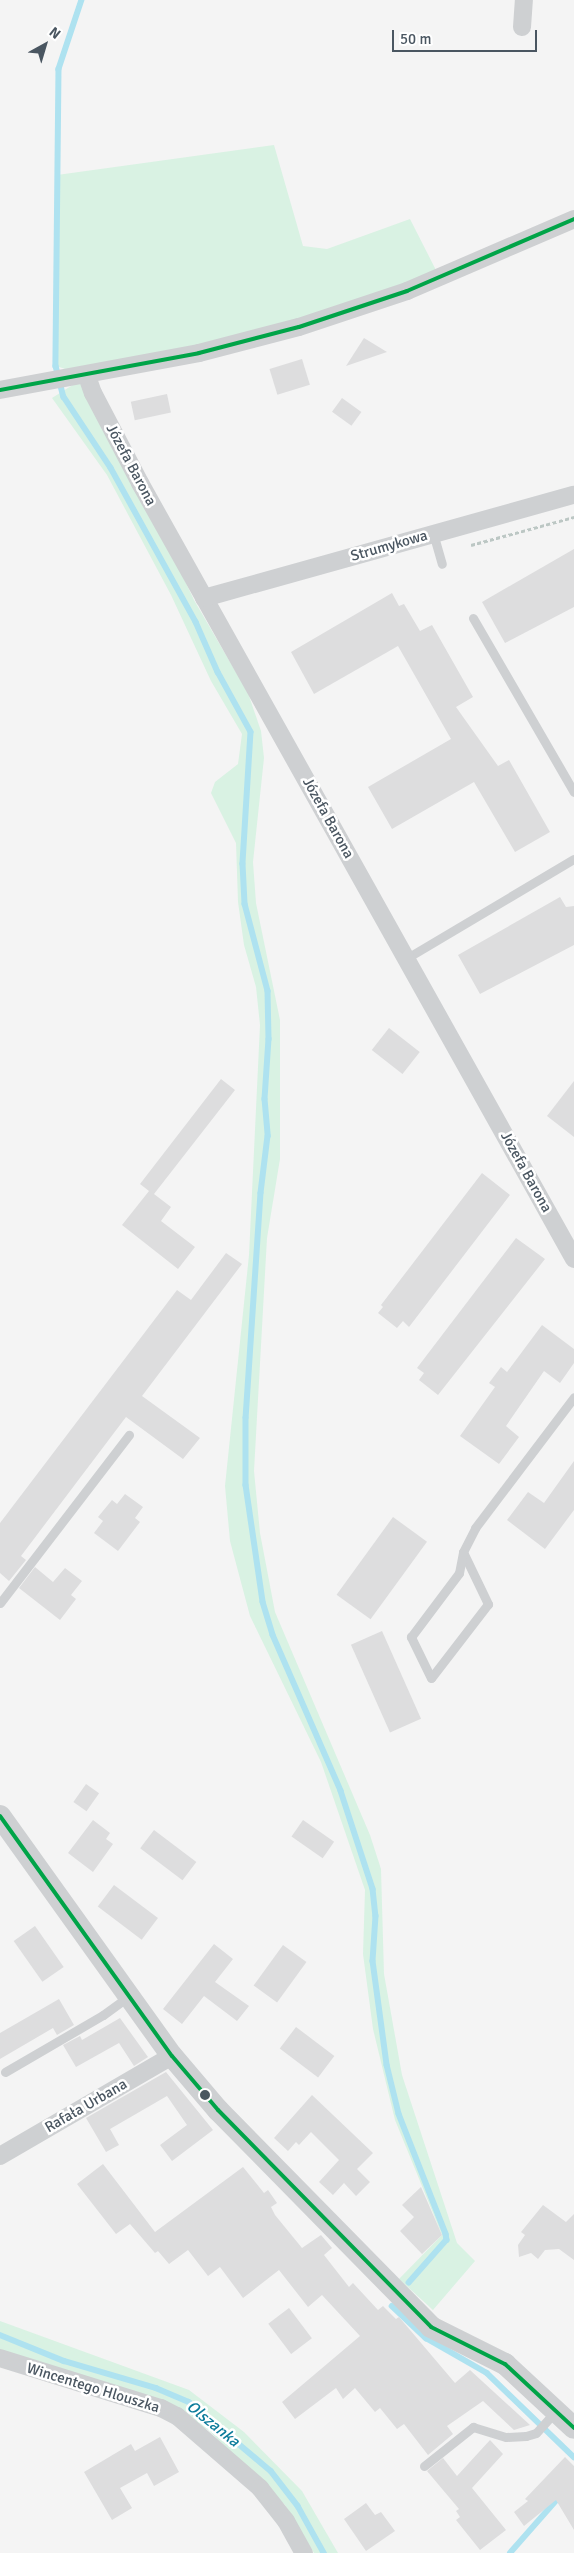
<!DOCTYPE html>
<meta charset="utf-8">
<style>
body{margin:0}
#map{position:relative;width:574px;height:2553px;overflow:hidden;background:#f4f4f4;font-family:Signika,sans-serif}
div>[style]{position:absolute}
.green>*{inset:0;background:#d9f2e3}
.stream>*{height:5.5px;margin:-2.75px;padding:0 2.75px;transform-origin:2.75px;border-radius:2.75px;background:#aee2f0}
.building>*{inset:0;background:#ddddde;transform-origin:0 0}
.path>*{height:3px;margin-top:-1.5px;transform-origin:0;background:repeating-linear-gradient(90deg,#bcc7c4 0 4px,transparent 0 6.5px)}
.service>*{height:9px;margin:-4.5px;padding:0 4.5px;transform-origin:4.5px;border-radius:4.5px;background:#ced0d2}
.minor>*{height:18px;margin:-9px;padding:0 9px;transform-origin:9px;border-radius:9px;background:#ced0d2}
.tertiary>*{height:22px;margin:-11px;padding:0 11px;transform-origin:11px;border-radius:11px;background:#ced0d2}
.bus-1>*{height:4px;margin:-2px;padding:0 2px;transform-origin:2px;border-radius:2px;background:#00a448}
.dots>*{width:14px;height:14px;translate:-50% -50%;box-sizing:border-box;border:2px solid #fff;border-radius:50%}
span{translate:-50% -50%;white-space:nowrap;text-align:center;line-height:1.15;-webkit-text-stroke:5px #fff;paint-order:stroke}
.street-label{font-size:15px;color:#4a5661}
.water-label{font-size:16px;color:#0c7c9b;font-style:italic}
.north{position:absolute;left:20px;top:20px;width:50px;height:50px;-webkit-text-stroke:4px #fff;paint-order:stroke;rotate:39deg;font-size:14px;font-weight:700;line-height:20px;text-align:center;color:#4a5661}
.north::after{content:'';display:block;margin:auto;width:18px;height:22px;background:#4a5661;clip-path:polygon(50% 0,100% 100%,50% 72%,0 100%)}
.scale{position:absolute;left:392px;top:30px;width:145px;height:22px;box-sizing:border-box;border:2px solid #4a5661;border-top:0;padding-left:6px;font-size:15px;line-height:18px;white-space:nowrap;color:#4a5661;-webkit-text-stroke:4px #fff;paint-order:stroke}
</style>
<div id="map">
<div class="green">
<div style="clip-path:polygon(274px 145px,303px 246px,327px 249px,410px 219px,440px 278px,407px 291px,88px 376px,194px 600px,248px 693px,261px 731px,264px 758px,253px 862px,256px 903px,280px 1020px,280px 1159px,267px 1238px,254px 1471px,260px 1533px,275px 1612px,370px 1835px,381px 1869px,384px 1974px,402px 2075px,457px 2243px,475px 2261px,433px 2310px,399px 2279px,442px 2235px,395px 2120px,373px 2029px,363px 1954px,365px 1890px,321px 1762px,250px 1616px,230px 1541px,225px 1486px,249px 1255px,260px 1025px,256px 987px,244px 945px,238px 902px,236px 843px,211px 793px,215px 782px,238px 764px,242px 734px,211px 681px,171px 595px,107px 475px,52px 398px,87px 376px,56px 366px,57px 175px)"></div>
<div style="clip-path:polygon(0 2321px,189px 2390px,244px 2432px,302px 2491px,338px 2553px,314px 2553px,285px 2505px,208px 2430px,177px 2416px,0 2358px)"></div>
</div>
<div class="stream">
<div style="left:82px;top:0;width:73px;rotate:108.4deg"></div>
<div style="left:59px;top:69px;width:297px;rotate:90.6deg"></div>
<div style="left:56px;top:366px;width:32px;rotate:76deg"></div>
<div style="left:64px;top:397px;width:85px;rotate:56.5deg"></div>
<div style="left:111px;top:468px;width:176px;rotate:61.1deg"></div>
<div style="left:196px;top:622px;width:55px;rotate:66.3deg"></div>
<div style="left:218px;top:672px;width:68px;rotate:61.2deg"></div>
<div style="left:251px;top:732px;width:132px;rotate:93.5deg"></div>
<div style="left:243px;top:864px;width:40px;rotate:87.1deg"></div>
<div style="left:245px;top:904px;width:90px;rotate:75.2deg"></div>
<div style="left:268px;top:991px;width:48px;rotate:88.8deg"></div>
<div style="left:269px;top:1039px;width:60px;rotate:93.8deg"></div>
<div style="left:265px;top:1099px;width:37px;rotate:85deg"></div>
<div style="left:268px;top:1136px;width:57px;rotate:97deg"></div>
<div style="left:261px;top:1193px;width:225px;rotate:93.8deg"></div>
<div style="left:246px;top:1418px;width:67px;rotate:90deg"></div>
<div style="left:246px;top:1485px;width:118px;rotate:81.7deg"></div>
<div style="left:263px;top:1602px;width:34px;rotate:73deg"></div>
<div style="left:273px;top:1635px;width:170px;rotate:66.4deg"></div>
<div style="left:341px;top:1791px;width:103px;rotate:71.9deg"></div>
<div style="left:373px;top:1889px;width:27px;rotate:84deg"></div>
<div style="left:376px;top:1916px;width:45px;rotate:93.8deg"></div>
<div style="left:373px;top:1961px;width:105px;rotate:82.3deg"></div>
<div style="left:387px;top:2065px;width:50px;rotate:76.2deg"></div>
<div style="left:399px;top:2114px;width:129px;rotate:68.6deg"></div>
<div style="left:446px;top:2234px;width:6px;rotate:81deg"></div>
<div style="left:447px;top:2240px;width:57px;rotate:131.5deg"></div>
<div style="left:392px;top:2306px;width:47px;rotate:43.3deg"></div>
<div style="left:426px;top:2338px;width:70px;rotate:29.8deg"></div>
<div style="left:487px;top:2373px;width:121px;rotate:44deg"></div>
<div style="left:0;top:2335px;width:69px;rotate:22.1deg"></div>
<div style="left:64px;top:2361px;width:96px;rotate:16.4deg"></div>
<div style="left:156px;top:2388px;width:36px;rotate:23deg"></div>
<div style="left:189px;top:2402px;width:107px;rotate:40.1deg"></div>
<div style="left:271px;top:2471px;width:44px;rotate:52.4deg"></div>
<div style="left:298px;top:2506px;width:54px;rotate:61deg"></div>
<div style="left:510px;top:2553px;width:76px;rotate:-48.7deg"></div>
</div>
<div class="building">
<div style="clip-path:polygon(364px 338px,387px 352px,346px 366px)"></div>
<div style="left:302px;top:359px;width:27px;height:34px;rotate:73deg"></div>
<div style="left:167px;top:394px;width:19px;height:37px;rotate:78deg"></div>
<div style="left:342px;top:398px;width:24px;height:17px;rotate:36deg"></div>
<div style="clip-path:polygon(574px 549px,574px 607px,505px 643px,482px 602px)"></div>
<div style="clip-path:polygon(392px 593px,399px 606px,404px 604px,420px 631px,432px 625px,473px 697px,456px 707px,498px 766px,509px 760px,550px 832px,515px 852px,474px 782px,392px 829px,368px 787px,451px 739px,398px 646px,314px 694px,291px 652px)"></div>
<div style="clip-path:polygon(560px 897px,566px 907px,574px 906px,574px 945px,480px 994px,458px 955px)"></div>
<div style="left:389px;top:1028px;width:39px;height:28px;rotate:38deg"></div>
<div style="clip-path:polygon(221px 1079px,235px 1090px,154px 1194px,171px 1207px,161px 1221px,195px 1247px,178px 1269px,122px 1225px,149px 1191px,140px 1184px)"></div>
<div style="clip-path:polygon(574px 1081px,574px 1137px,547px 1116px)"></div>
<div style="clip-path:polygon(482px 1173px,510px 1195px,409px 1327px,403px 1321px,397px 1328px,378px 1313px,383px 1307px,381px 1305px)"></div>
<div style="clip-path:polygon(516px 1238px,545px 1259px,438px 1395px,419px 1380px,424px 1373px,417px 1368px)"></div>
<div style="clip-path:polygon(226px 1253px,242px 1264px,142px 1396px,200px 1438px,183px 1459px,126px 1417px,21px 1556px,26px 1560px,9px 1581px,0 1573px,0 1523px,177px 1290px,191px 1300px)"></div>
<div style="clip-path:polygon(542px 1325px,574px 1349px,574px 1363px,560px 1383px,544px 1371px,506px 1426px,519px 1437px,499px 1464px,460px 1436px,495px 1387px,489px 1383px,501px 1367px,507px 1372px)"></div>
<div style="clip-path:polygon(574px 1461px,574px 1510px,545px 1549px,507px 1520px,528px 1492px,544px 1503px)"></div>
<div style="clip-path:polygon(125px 1494px,143px 1507px,135px 1518px,140px 1522px,118px 1551px,94px 1533px,103px 1521px,98px 1517px,112px 1500px,117px 1504px)"></div>
<div style="left:393px;top:1517px;width:42px;height:96px;rotate:36deg"></div>
<div style="clip-path:polygon(35px 1567px,53px 1582px,65px 1568px,82px 1581px,71px 1595px,76px 1599px,60px 1620px,19px 1588px)"></div>
<div style="left:382px;top:1631px;width:96px;height:34px;rotate:66deg"></div>
<div style="left:86px;top:1784px;width:16px;height:22px;rotate:35deg"></div>
<div style="clip-path:polygon(93px 1820px,110px 1833px,106px 1839px,113px 1844px,93px 1872px,68px 1853px)"></div>
<div style="left:303px;top:1820px;width:38px;height:20px;rotate:35deg"></div>
<div style="left:154px;top:1830px;width:53px;height:23px;rotate:37deg"></div>
<div style="left:114px;top:1885px;width:55px;height:27px;rotate:37deg"></div>
<div style="left:35px;top:1926px;width:50px;height:26px;rotate:55deg"></div>
<div style="clip-path:polygon(214px 1944px,233px 1959px,215px 1982px,249px 2006px,237px 2021px,204px 1996px,182px 2024px,163px 2009px)"></div>
<div style="left:283px;top:1945px;width:29px;height:50px;rotate:36deg"></div>
<div style="clip-path:polygon(59px 1999px,74px 2025px,57px 2035px,53px 2028px,0 2059px,0 2033px)"></div>
<div style="clip-path:polygon(120px 2018px,148px 2057px,134px 2066px,119px 2043px,76px 2067px,63px 2045px,80px 2036px,82px 2040px)"></div>
<div style="left:296px;top:2027px;width:48px;height:27px;rotate:37deg"></div>
<div style="clip-path:polygon(166px 2072px,213px 2130px,172px 2161px,160px 2145px,187px 2125px,167px 2096px,110px 2129px,119px 2145px,106px 2152px,86px 2118px)"></div>
<div style="clip-path:polygon(312px 2095px,373px 2153px,357px 2169px,370px 2182px,356px 2196px,344px 2183px,333px 2195px,319px 2182px,339px 2160px,311px 2132px,299px 2145px,296px 2142px,288px 2151px,274px 2138px)"></div>
<div style="clip-path:polygon(103px 2164px,155px 2232px,243px 2167px,264px 2193px,268px 2190px,277px 2203px,271px 2207px,275px 2215px,302px 2248px,321px 2235px,332px 2248px,324px 2255px,349px 2287px,353px 2283px,378px 2310px,383px 2306px,396px 2319px,399px 2317px,455px 2383px,470px 2370px,530px 2425px,514px 2430px,483px 2401px,447px 2426px,453px 2434px,428px 2455px,404px 2424px,397px 2429px,380px 2408px,375px 2412px,355px 2388px,343px 2399px,336px 2388px,295px 2419px,282px 2402px,360px 2336px,322px 2295px,308px 2307px,279px 2270px,243px 2298px,220px 2267px,208px 2276px,188px 2250px,169px 2264px,158px 2251px,155px 2253px,130px 2224px,116px 2234px,77px 2184px)"></div>
<div style="clip-path:polygon(421px 2187px,442px 2235px,422px 2254px,400px 2231px,414px 2217px,402px 2205px)"></div>
<div style="clip-path:polygon(543px 2205px,566px 2222px,574px 2214px,574px 2260px,559px 2249px,545px 2250px,538px 2259px,531px 2253px,519px 2257px,518px 2245px,525px 2235px,521px 2232px)"></div>
<div style="left:289px;top:2308px;width:38px;height:26px;rotate:53deg"></div>
<div style="clip-path:polygon(160px 2437px,179px 2472px,154px 2486px,147px 2473px,120px 2488px,132px 2508px,112px 2520px,84px 2472px,131px 2444px,135px 2451px)"></div>
<div style="clip-path:polygon(490px 2440px,503px 2454px,472px 2488px,506px 2530px,480px 2550px,456px 2520px,460px 2517px,456px 2511px,459px 2509px,427px 2471px,443px 2458px,457px 2476px)"></div>
<div style="clip-path:polygon(565px 2457px,574px 2466px,574px 2530px,556px 2500px,524px 2526px,514px 2512px,528px 2501px,525px 2499px)"></div>
<div style="clip-path:polygon(366px 2503px,375px 2515px,381px 2512px,395px 2531px,366px 2551px,344px 2519px)"></div>
</div>
<div class="path">
<div style="left:471px;top:545px;width:107px;rotate:-15.2deg"></div>
</div>
<div class="service">
<div style="left:433px;top:533px;width:32px;rotate:74deg"></div>
<div style="left:473px;top:618px;width:201px;rotate:59.9deg"></div>
<div style="left:407px;top:958px;width:194px;rotate:-30.7deg"></div>
<div style="left:463px;top:1552px;width:58px;rotate:64.3deg"></div>
<div style="left:488px;top:1604px;width:93px;rotate:127.6deg"></div>
<div style="left:431px;top:1678px;width:46px;rotate:-116deg"></div>
<div style="left:411px;top:1637px;width:80px;rotate:-53.1deg"></div>
<div style="left:459px;top:1573px;width:21px;rotate:-79deg"></div>
<div style="left:463px;top:1552px;width:27px;rotate:-63deg"></div>
<div style="left:475px;top:1528px;width:164px;rotate:-52.9deg"></div>
<div style="left:0;top:1603px;width:212px;rotate:-52.5deg"></div>
<div style="left:5px;top:2072px;width:113px;rotate:-30.2deg"></div>
<div style="left:103px;top:2015px;width:32px;rotate:-36deg"></div>
<div style="left:424px;top:2466px;width:63px;rotate:-38.5deg"></div>
<div style="left:473px;top:2427px;width:34px;rotate:17deg"></div>
<div style="left:506px;top:2437px;width:20px;rotate:-3deg"></div>
<div style="left:526px;top:2436px;width:10px;rotate:-17deg"></div>
<div style="left:536px;top:2433px;width:30px;rotate:-48deg"></div>
</div>
<div class="minor">
<div style="left:522px;top:27px;width:27px;rotate:-86deg"></div>
<div style="left:87px;top:376px;width:18px;rotate:71deg"></div>
<div style="left:93px;top:393px;width:102px;rotate:62.4deg"></div>
<div style="left:140px;top:483px;width:889px;rotate:60.78deg"></div>
<div style="left:0;top:390px;width:202px;rotate:-10.5deg"></div>
<div style="left:199px;top:353px;width:103px;rotate:-14.6deg"></div>
<div style="left:299px;top:327px;width:114px;rotate:-18.4deg"></div>
<div style="left:407px;top:291px;width:182px;rotate:-23.3deg"></div>
<div style="left:204px;top:598px;width:384px;rotate:-15.6deg"></div>
<div style="left:0;top:2156px;width:199px;rotate:-30.2deg"></div>
<div style="left:0;top:2358px;width:169px;rotate:17.3deg"></div>
<div style="left:161px;top:2408px;width:18px;rotate:27deg"></div>
<div style="left:177px;top:2416px;width:110px;rotate:40.9deg"></div>
<div style="left:260px;top:2488px;width:42px;rotate:51.8deg"></div>
<div style="left:286px;top:2521px;width:37px;rotate:61deg"></div>
</div>
<div class="tertiary">
<div style="left:0;top:1816px;width:295px;rotate:54.4deg"></div>
<div style="left:172px;top:2056px;width:71px;rotate:49.6deg"></div>
<div style="left:218px;top:2110px;width:304px;rotate:45.5deg"></div>
<div style="left:431px;top:2327px;width:83px;rotate:26.6deg"></div>
<div style="left:505px;top:2364px;width:94px;rotate:42.8deg"></div>
</div>
<div class="bus-1">
<div style="left:0;top:390px;width:202px;rotate:-10.5deg"></div>
<div style="left:199px;top:353px;width:103px;rotate:-14.6deg"></div>
<div style="left:299px;top:327px;width:114px;rotate:-18.4deg"></div>
<div style="left:407px;top:291px;width:182px;rotate:-23.3deg"></div>
<div style="left:0;top:1816px;width:295px;rotate:54.4deg"></div>
<div style="left:172px;top:2056px;width:71px;rotate:49.6deg"></div>
<div style="left:218px;top:2110px;width:304px;rotate:45.5deg"></div>
<div style="left:431px;top:2327px;width:83px;rotate:26.6deg"></div>
<div style="left:505px;top:2364px;width:94px;rotate:42.8deg"></div>
</div>
<div class="dots">
<div style="left:205px;top:2095px;background:#4a5661"></div>
</div>
<div class="street-label">
<span style="left:131px;top:465px;rotate:62deg">Józefa Barona</span>
<span style="left:389px;top:546px;rotate:-16deg">Strumykowa</span>
<span style="left:328px;top:818px;rotate:61deg">Józefa Barona</span>
<span style="left:526px;top:1172px;rotate:61deg">Józefa Barona</span>
<span style="left:86px;top:2106px;rotate:-30deg">Rafała Urbana</span>
<span style="left:93px;top:2388px;rotate:17deg">Wincentego Hlouszka</span>
</div>
<div class="water-label">
<span style="left:213px;top:2424px;rotate:39deg">Olszanka</span>
</div>
<div class="north">N</div>
<div class="scale">50 m</div>
</div>
